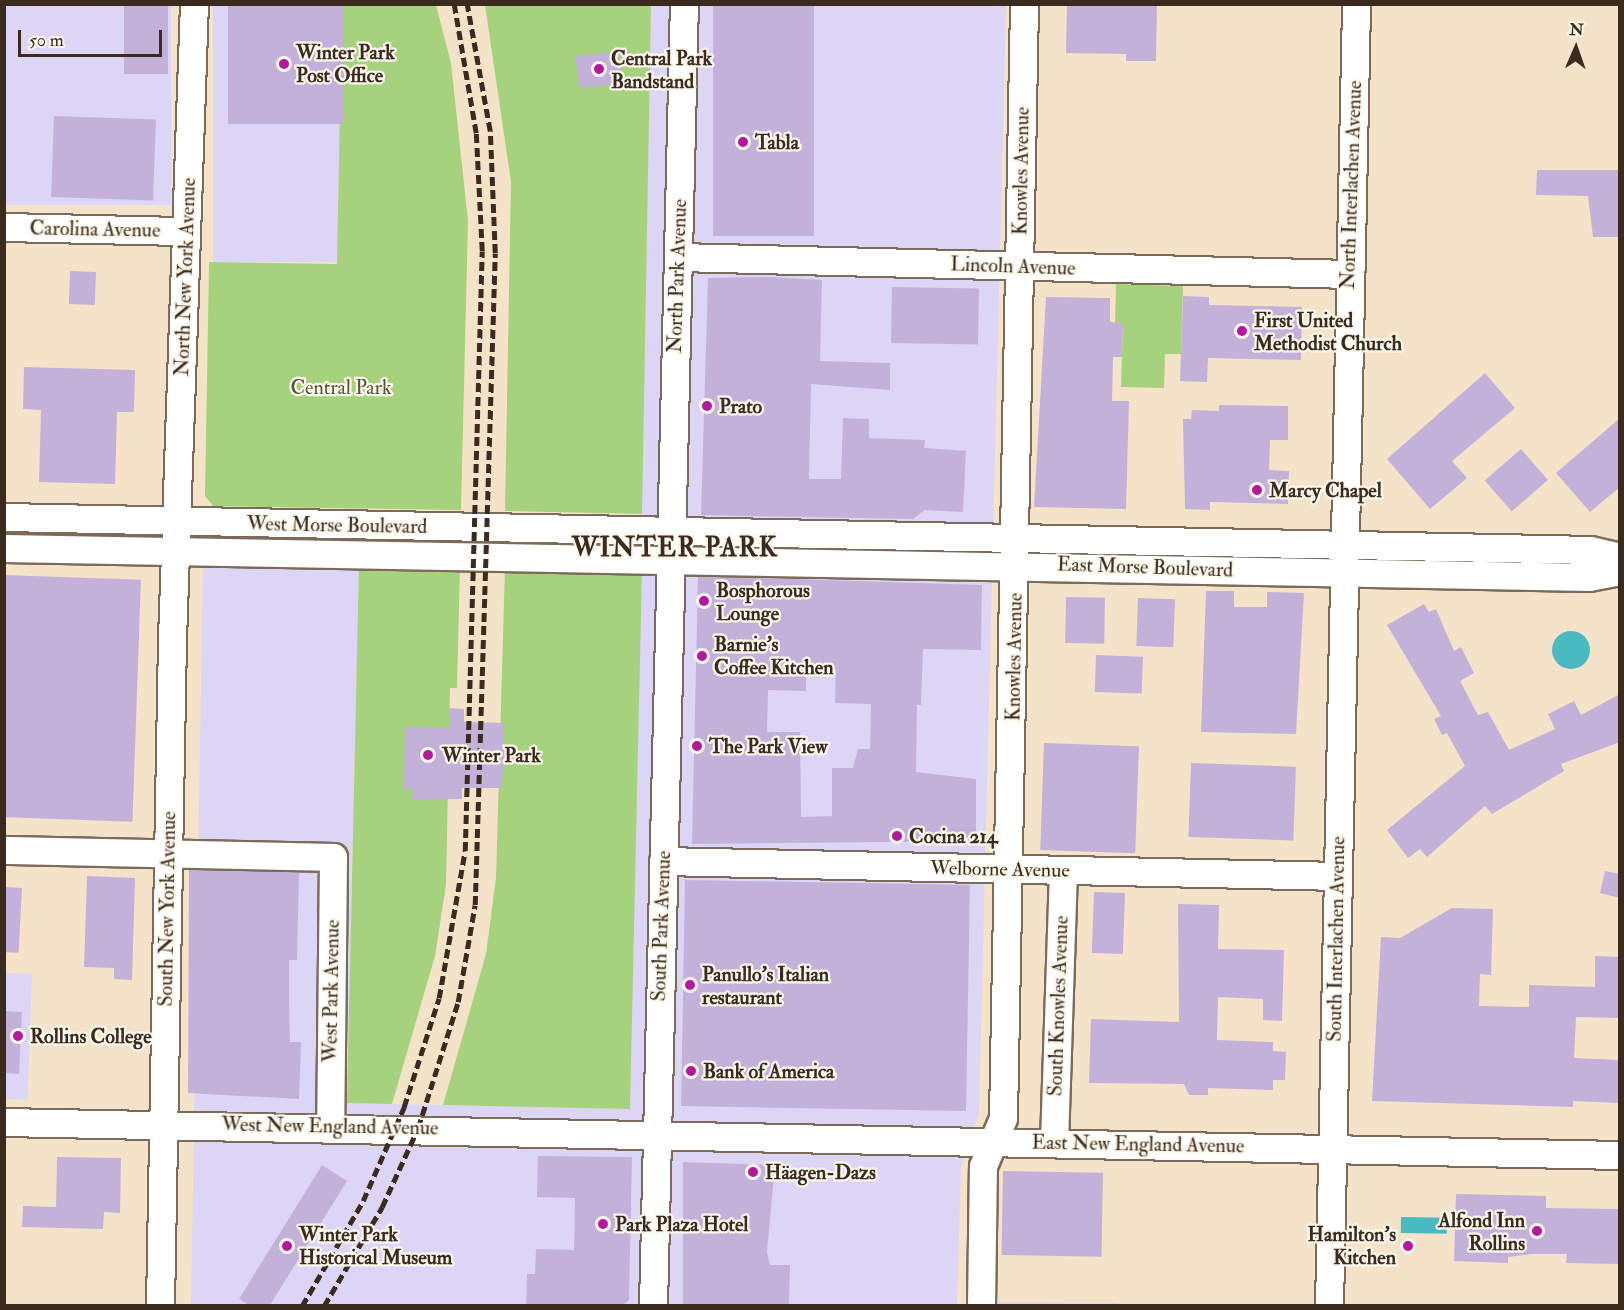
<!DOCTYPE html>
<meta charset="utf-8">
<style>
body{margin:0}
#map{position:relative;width:1624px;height:1310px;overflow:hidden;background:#f5e3c9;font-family:"IM FELL Double Pica",serif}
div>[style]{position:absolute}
.built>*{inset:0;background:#ddd5f6;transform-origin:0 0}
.green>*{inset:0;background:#a6d17d}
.water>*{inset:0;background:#4abac1;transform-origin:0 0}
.round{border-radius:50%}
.building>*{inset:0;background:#c4b1d9;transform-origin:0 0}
.roads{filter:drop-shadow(2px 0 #7c6b5a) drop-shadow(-2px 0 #7c6b5a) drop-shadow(0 2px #7c6b5a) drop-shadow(0 -2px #7c6b5a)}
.minor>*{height:27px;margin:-13.5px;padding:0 13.5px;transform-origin:13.5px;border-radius:13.5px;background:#fff}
.rail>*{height:4.5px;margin-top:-2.25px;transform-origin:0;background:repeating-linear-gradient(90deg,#3b2a1e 0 9px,transparent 0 13.5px)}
.dots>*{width:16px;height:16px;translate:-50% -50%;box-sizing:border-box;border:3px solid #fbf7ec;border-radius:50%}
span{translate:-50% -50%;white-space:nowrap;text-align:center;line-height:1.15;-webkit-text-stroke:4.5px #fbf7ec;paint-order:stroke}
.poi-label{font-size:20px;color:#3b2a1e;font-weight:700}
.left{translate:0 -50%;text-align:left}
.right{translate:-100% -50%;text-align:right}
.street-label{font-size:20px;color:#3b2a1e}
.park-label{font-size:20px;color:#565436}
.district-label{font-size:26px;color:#3b2a1e;font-weight:700;letter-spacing:1.5px}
.frame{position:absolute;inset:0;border:6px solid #3b2a1e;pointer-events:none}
.north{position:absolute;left:1546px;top:18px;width:60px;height:60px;-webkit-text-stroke:4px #fbf7ec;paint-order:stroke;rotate:2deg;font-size:16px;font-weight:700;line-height:24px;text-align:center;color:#3b2a1e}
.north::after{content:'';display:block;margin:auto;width:21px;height:27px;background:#3b2a1e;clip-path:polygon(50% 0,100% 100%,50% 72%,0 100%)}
.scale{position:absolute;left:18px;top:30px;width:144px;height:27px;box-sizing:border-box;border:3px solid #3b2a1e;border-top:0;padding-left:8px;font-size:18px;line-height:21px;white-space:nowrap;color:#3b2a1e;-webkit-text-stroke:4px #fbf7ec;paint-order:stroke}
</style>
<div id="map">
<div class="built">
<div style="left:4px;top:5px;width:167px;height:200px"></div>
<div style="left:213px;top:5px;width:130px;height:257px"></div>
<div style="clip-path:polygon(651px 5px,1006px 5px,979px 1114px,961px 1166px,957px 1305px,191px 1306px,203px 560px,359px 562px,347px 1103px,630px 1109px)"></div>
<div style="left:5px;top:973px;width:27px;height:126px;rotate:2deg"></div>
<div style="clip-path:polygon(995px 1302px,1118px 1303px,1118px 1305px,995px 1306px)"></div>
</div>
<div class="green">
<div style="clip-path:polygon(342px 5px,436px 5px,451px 63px,468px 221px,461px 510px,213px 506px,205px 496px,209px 262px,337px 264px)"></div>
<div style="clip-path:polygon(485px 5px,651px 5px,642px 514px,505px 511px,511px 182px)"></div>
<div style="clip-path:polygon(1116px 284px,1183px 286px,1181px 354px,1165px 354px,1164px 388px,1121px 387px,1123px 323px,1115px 323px)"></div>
<div style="clip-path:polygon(359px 562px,460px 566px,457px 688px,450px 688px,446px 885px,435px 956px,392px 1104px,347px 1103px)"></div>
<div style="clip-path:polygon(505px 567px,642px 569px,630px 1109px,443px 1105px,486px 954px,496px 878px)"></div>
</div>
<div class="water">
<div class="round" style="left:1552px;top:631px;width:38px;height:38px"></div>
<div style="left:1401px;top:1217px;width:46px;height:16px;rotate:1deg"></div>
</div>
<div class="building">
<div style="left:124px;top:4px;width:44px;height:70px"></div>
<div style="left:228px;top:4px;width:115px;height:120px"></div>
<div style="left:713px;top:4px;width:101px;height:232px"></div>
<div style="clip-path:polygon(1067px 4px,1157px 4px,1156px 61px,1126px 61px,1126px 54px,1066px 53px)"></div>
<div style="left:619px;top:51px;width:32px;height:44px;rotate:83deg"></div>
<div style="left:54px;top:116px;width:102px;height:81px;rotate:2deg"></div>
<div style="clip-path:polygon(1537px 170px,1620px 170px,1620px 237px,1593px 237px,1588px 196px,1536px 195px)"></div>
<div style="left:70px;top:271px;width:26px;height:33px;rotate:2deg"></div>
<div style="clip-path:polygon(769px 277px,822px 280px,820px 361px,890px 363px,890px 390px,811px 384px,809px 479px,841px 479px,843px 418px,869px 419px,869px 438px,925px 440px,924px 448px,966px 451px,963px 512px,925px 510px,913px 519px,701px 515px,708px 278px)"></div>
<div style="left:892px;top:287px;width:87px;height:56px;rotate:1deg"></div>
<div style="clip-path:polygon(1183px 296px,1209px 297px,1209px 305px,1302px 307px,1301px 360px,1208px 358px,1207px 382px,1180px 381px)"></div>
<div style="clip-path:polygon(1046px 297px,1110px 298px,1110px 322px,1123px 323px,1122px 357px,1113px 357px,1112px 401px,1129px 401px,1126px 509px,1034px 507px)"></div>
<div style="clip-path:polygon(24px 367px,135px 370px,134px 412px,117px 412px,115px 484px,39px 482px,41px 410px,23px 409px)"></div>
<div style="clip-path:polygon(1485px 373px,1515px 408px,1452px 461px,1467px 478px,1430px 509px,1387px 459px)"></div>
<div style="clip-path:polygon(1219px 405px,1288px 406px,1288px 440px,1270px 440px,1269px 470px,1289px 471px,1288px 504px,1210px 502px,1210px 510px,1185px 509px,1183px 419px,1191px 419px,1192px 410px,1219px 411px)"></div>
<div style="clip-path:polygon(1620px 418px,1620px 487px,1590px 512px,1556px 473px)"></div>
<div style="left:1521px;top:449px;width:41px;height:48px;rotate:49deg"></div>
<div style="left:4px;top:575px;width:137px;height:242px;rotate:2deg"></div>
<div style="clip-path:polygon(evenodd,698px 576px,982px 585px,981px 650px,923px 649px,921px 705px,917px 705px,916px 772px,976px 779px,976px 841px,692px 844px,698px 576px,806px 668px,836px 669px,835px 703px,871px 704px,870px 749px,858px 749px,853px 768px,832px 768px,832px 816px,801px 817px,800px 732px,767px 732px,768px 690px,806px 691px,806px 668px)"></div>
<div style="clip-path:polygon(1206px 591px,1234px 591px,1234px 607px,1267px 607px,1267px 592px,1304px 593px,1296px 734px,1201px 732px)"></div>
<div style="left:1066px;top:597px;width:39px;height:46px;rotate:1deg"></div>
<div style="left:1138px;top:598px;width:37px;height:48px;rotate:2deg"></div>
<div style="clip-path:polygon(1424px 604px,1429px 612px,1436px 609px,1454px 651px,1461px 647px,1474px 673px,1460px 681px,1478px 715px,1488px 712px,1509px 750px,1555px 729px,1548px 714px,1574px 701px,1581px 715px,1620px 694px,1620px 742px,1561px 764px,1564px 771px,1492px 814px,1485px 806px,1427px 857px,1420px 849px,1408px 858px,1387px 830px,1465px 766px,1447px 733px,1442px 735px,1434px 719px,1441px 716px,1387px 625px)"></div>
<div style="left:1096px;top:655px;width:47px;height:37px;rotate:2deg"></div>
<div style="clip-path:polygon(449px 708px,464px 709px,464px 722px,504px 723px,504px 748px,513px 748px,513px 765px,503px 765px,502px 788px,462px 788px,462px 799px,412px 800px,413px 790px,404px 789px,405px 727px,449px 728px)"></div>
<div style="left:1044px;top:743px;width:95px;height:107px;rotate:2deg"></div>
<div style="left:1191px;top:763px;width:105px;height:74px;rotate:2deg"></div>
<div style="clip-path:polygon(189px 870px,299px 872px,297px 960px,289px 960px,289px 996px,290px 1042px,301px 1042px,299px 1099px,188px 1093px)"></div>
<div style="clip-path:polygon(1605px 871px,1620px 874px,1620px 898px,1600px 893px)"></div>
<div style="clip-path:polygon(87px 876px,135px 878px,132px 980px,114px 979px,114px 968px,84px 967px)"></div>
<div style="left:685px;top:880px;width:285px;height:226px;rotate:1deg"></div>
<div style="left:4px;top:887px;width:18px;height:65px;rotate:3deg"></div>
<div style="left:1094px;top:892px;width:31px;height:61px;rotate:2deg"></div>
<div style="clip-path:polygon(1178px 904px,1219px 905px,1218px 949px,1284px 950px,1282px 1021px,1263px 1020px,1263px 999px,1218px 997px,1217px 1040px,1273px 1042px,1273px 1051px,1286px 1052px,1285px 1080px,1273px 1080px,1273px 1090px,1208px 1088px,1208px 1095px,1189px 1095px,1184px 1084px,1089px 1083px,1091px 1019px,1179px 1022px)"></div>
<div style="clip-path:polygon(1452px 908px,1493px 909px,1491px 975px,1480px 974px,1479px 1006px,1529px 1007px,1529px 985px,1595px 987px,1595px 956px,1620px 957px,1620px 1018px,1576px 1017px,1574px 1058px,1620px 1060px,1620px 1103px,1573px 1101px,1573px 1107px,1372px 1101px,1381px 937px,1400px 938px)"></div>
<div style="clip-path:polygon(4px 1011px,22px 1012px,19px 1074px,4px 1073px)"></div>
<div style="clip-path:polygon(538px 1156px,632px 1157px,629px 1300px,623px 1305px,526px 1305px,527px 1274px,535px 1274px,536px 1249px,574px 1250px,575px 1198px,537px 1197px)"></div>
<div style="clip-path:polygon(57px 1157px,121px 1158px,120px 1213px,104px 1212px,103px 1229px,22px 1227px,23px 1206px,56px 1207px)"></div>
<div style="clip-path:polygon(683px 1162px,775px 1165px,767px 1252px,770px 1265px,790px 1265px,789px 1305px,683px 1305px)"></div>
<div style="clip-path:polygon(322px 1165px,347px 1181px,270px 1305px,249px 1305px,239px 1299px)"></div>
<div style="left:1003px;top:1171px;width:100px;height:84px;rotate:1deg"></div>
<div style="clip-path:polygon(1456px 1194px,1546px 1196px,1546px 1208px,1620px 1209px,1620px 1264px,1566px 1263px,1567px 1254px,1532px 1254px,1508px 1257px,1508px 1263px,1454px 1261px)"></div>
</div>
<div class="roads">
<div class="minor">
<div style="left:4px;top:227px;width:182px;rotate:1.3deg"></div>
<div style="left:678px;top:257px;width:670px;rotate:1.45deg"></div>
<div style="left:4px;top:517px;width:1586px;rotate:1.19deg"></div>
<div style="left:1590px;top:550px;width:31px;rotate:13deg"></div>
<div style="left:4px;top:548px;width:1585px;rotate:1.05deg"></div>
<div style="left:1589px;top:577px;width:32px;rotate:-11deg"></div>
<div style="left:4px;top:850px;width:329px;rotate:1.2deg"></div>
<div style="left:333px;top:857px;width:269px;rotate:90.6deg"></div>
<div style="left:663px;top:861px;width:674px;rotate:1.27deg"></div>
<div style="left:4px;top:1122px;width:1616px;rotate:1.17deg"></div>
<div style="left:1054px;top:1142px;width:271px;rotate:-88.1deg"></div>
<div style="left:160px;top:1306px;width:667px;rotate:-88.97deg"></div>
<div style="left:172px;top:639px;width:635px;rotate:-88.02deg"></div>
<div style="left:653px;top:1306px;width:1302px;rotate:-88.64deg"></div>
<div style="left:981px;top:1306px;width:140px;rotate:-89.2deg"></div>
<div style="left:983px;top:1166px;width:52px;rotate:-67.4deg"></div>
<div style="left:1003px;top:1118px;width:1114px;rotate:-88.92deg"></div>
<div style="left:1329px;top:1306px;width:1302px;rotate:-88.81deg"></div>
</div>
</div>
<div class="rail">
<div style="left:302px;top:1306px;width:121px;rotate:-59.8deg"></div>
<div style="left:363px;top:1201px;width:103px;rotate:-66.4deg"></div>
<div style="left:404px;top:1107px;width:114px;rotate:-72.2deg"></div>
<div style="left:439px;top:998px;width:149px;rotate:-80deg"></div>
<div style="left:465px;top:851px;width:600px;rotate:-88.38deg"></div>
<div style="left:482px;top:251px;width:118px;rotate:-92.9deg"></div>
<div style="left:476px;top:133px;width:131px;rotate:-99.7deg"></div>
<div style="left:324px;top:1306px;width:115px;rotate:-59.6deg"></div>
<div style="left:382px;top:1207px;width:87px;rotate:-65.5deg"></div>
<div style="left:418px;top:1128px;width:132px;rotate:-72.4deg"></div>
<div style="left:458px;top:1002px;width:98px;rotate:-80.1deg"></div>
<div style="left:475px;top:905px;width:652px;rotate:-88.24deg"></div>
<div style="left:495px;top:253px;width:122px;rotate:-92.3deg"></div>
<div style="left:490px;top:131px;width:129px;rotate:-100.3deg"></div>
</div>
<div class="dots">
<div style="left:284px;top:64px;background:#b5179e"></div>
<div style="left:599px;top:69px;background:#b5179e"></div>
<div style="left:743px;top:142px;background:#b5179e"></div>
<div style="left:1242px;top:331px;background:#b5179e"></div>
<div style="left:707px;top:406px;background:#b5179e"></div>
<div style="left:1257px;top:490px;background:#b5179e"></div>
<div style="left:704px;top:601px;background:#b5179e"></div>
<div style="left:702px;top:656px;background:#b5179e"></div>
<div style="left:697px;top:746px;background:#b5179e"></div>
<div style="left:428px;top:755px;background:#b5179e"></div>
<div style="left:897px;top:836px;background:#b5179e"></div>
<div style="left:690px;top:985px;background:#b5179e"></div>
<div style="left:18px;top:1036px;background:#b5179e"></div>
<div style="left:691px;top:1071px;background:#b5179e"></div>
<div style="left:753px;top:1172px;background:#b5179e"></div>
<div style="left:603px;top:1224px;background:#b5179e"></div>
<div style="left:1537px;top:1231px;background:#b5179e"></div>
<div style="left:287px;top:1246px;background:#b5179e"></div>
<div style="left:1408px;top:1246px;background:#b5179e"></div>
</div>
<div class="poi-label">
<span class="left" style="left:296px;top:64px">Winter Park<br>Post Office</span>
<span class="left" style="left:611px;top:70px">Central Park<br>Bandstand</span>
<span class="left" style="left:755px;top:142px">Tabla</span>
<span class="left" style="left:1254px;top:332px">First United<br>Methodist Church</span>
<span class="left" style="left:719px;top:406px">Prato</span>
<span class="left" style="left:1269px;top:490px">Marcy Chapel</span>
<span class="left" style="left:716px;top:602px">Bosphorous<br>Lounge</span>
<span class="left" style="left:714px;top:656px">Barnie's<br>Coffee Kitchen</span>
<span class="left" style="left:709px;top:746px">The Park View</span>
<span class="left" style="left:442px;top:755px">Winter Park</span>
<span class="left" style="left:909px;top:836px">Cocina 214</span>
<span class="left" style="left:702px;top:986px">Panullo's Italian<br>restaurant</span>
<span class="left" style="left:30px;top:1036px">Rollins College</span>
<span class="left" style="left:703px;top:1071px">Bank of America</span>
<span class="left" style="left:765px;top:1172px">Häagen-Dazs</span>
<span class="right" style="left:1525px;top:1232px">Alfond Inn<br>Rollins</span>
<span class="left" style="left:615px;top:1224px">Park Plaza Hotel</span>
<span class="left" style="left:299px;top:1246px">Winter Park<br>Historical Museum</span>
<span class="right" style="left:1396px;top:1246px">Hamilton's<br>Kitchen</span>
</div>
<div class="street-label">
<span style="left:1021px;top:171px;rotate:-89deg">Knowles Avenue</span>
<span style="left:1351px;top:185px;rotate:-88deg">North Interlachen Avenue</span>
<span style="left:95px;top:229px;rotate:1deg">Carolina Avenue</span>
<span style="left:1013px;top:266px;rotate:2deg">Lincoln Avenue</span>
<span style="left:677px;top:276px;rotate:-88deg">North Park Avenue</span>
<span style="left:185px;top:277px;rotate:-88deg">North New York Avenue</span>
<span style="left:337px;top:525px;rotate:1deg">West Morse Boulevard</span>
<span style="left:1145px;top:567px;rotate:2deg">East Morse Boulevard</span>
<span style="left:1014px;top:657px;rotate:-89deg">Knowles Avenue</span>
<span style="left:1000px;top:869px;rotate:1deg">Welborne Avenue</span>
<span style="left:167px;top:909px;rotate:-89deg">South New York Avenue</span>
<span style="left:661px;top:926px;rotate:-88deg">South Park Avenue</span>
<span style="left:1336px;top:939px;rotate:-89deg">South Interlachen Avenue</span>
<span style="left:331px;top:991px;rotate:-89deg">West Park Avenue</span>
<span style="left:1058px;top:1006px;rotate:-88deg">South Knowles Avenue</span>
<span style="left:330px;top:1126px;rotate:1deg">West New England Avenue</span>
<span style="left:1138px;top:1144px;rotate:1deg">East New England Avenue</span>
</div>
<div class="park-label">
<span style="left:341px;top:387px">Central Park</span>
</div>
<div class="district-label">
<span style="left:675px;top:549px">WINTER PARK</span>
</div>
<div class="frame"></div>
<div class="north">N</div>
<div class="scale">50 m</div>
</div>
